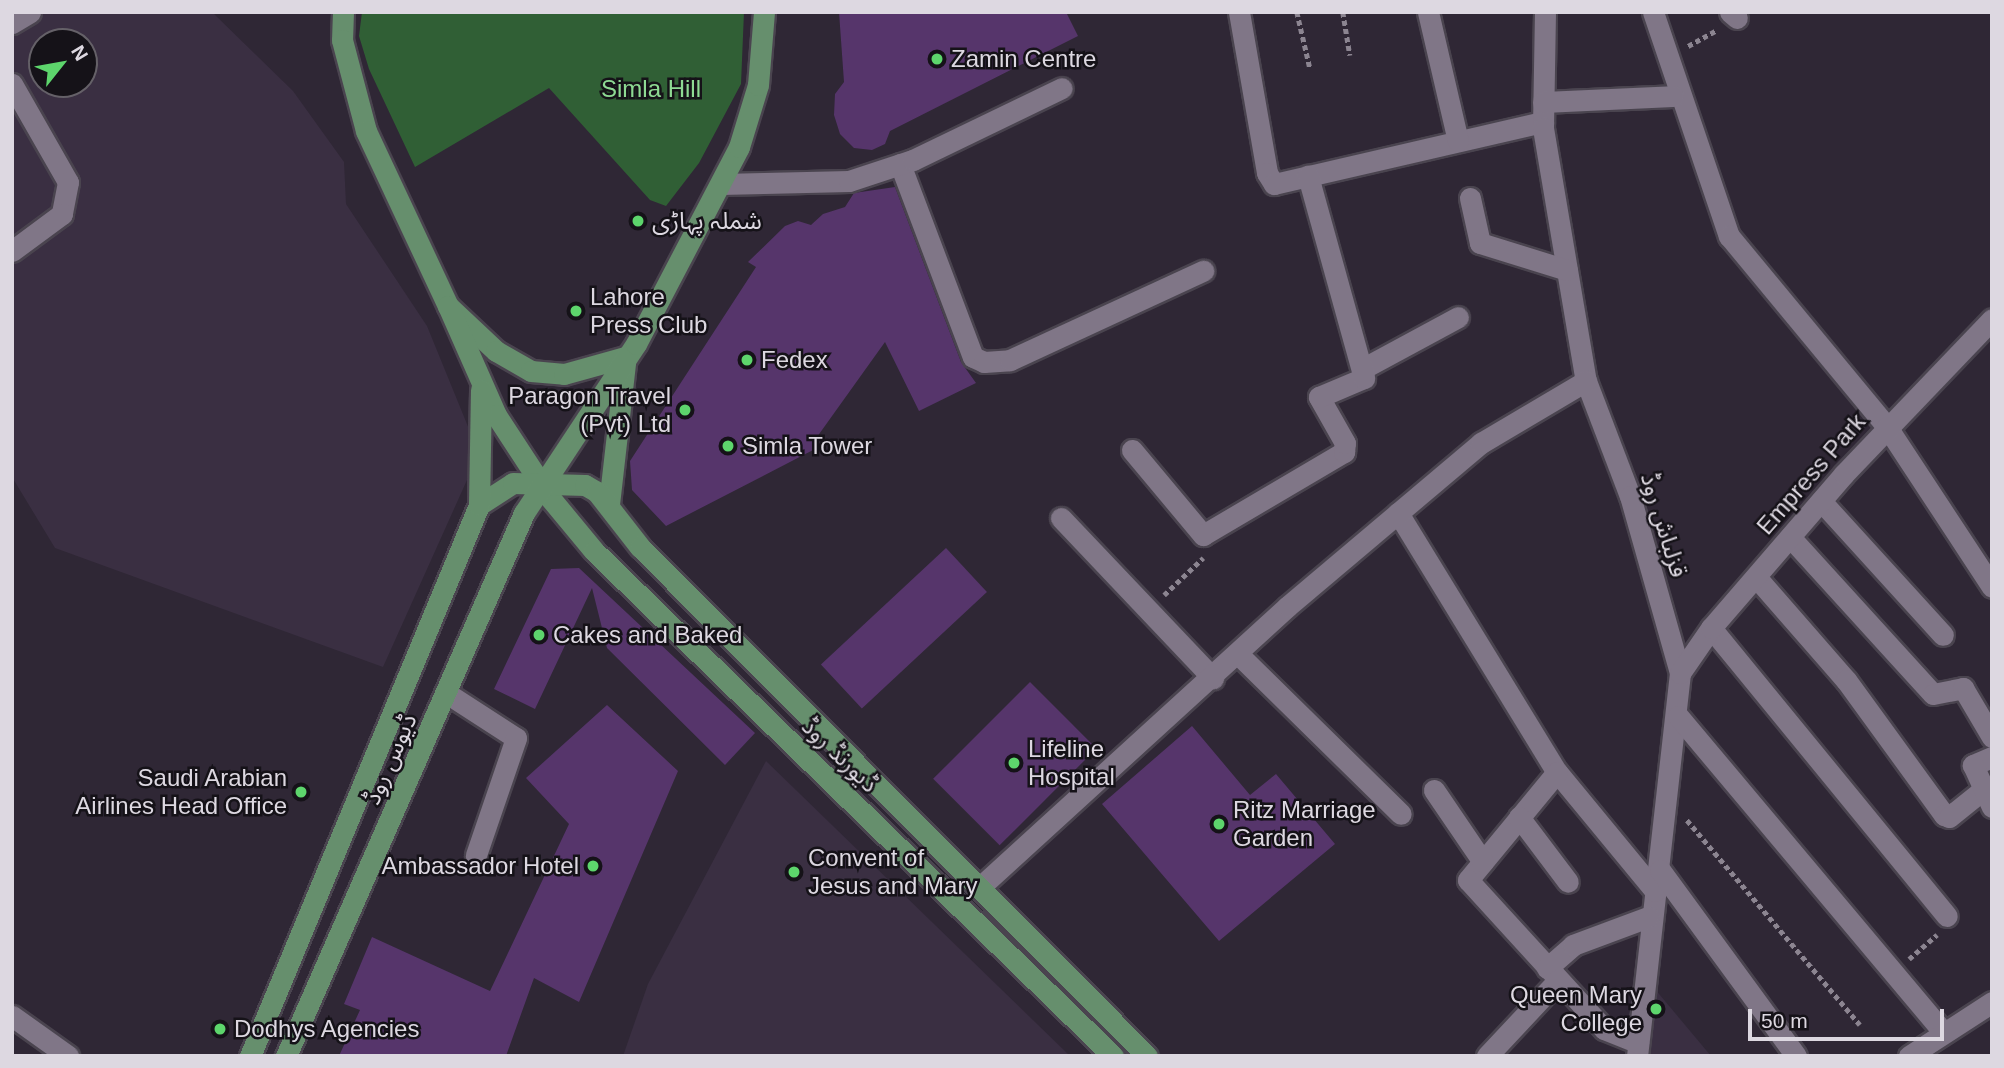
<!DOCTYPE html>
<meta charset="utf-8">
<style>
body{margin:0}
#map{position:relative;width:2004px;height:1068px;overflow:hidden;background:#2f2735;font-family:Helvetica,"Noto Sans Arabic",sans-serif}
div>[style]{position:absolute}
.built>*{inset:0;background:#3a2f42}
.green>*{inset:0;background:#305f35}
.building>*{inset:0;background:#56356b;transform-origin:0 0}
.path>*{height:4.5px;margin-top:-2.25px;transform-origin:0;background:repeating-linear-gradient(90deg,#8c8591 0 5px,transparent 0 8.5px)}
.roads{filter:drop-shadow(2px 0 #4a444f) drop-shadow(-2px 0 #4a444f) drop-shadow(0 2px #4a444f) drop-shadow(0 -2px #4a444f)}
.minor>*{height:21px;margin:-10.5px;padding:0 10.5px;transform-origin:10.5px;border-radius:10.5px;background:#807687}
.major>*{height:21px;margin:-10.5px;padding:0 10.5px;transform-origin:10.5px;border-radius:10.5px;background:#668f6d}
.dots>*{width:19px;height:19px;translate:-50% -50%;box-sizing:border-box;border:4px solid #151218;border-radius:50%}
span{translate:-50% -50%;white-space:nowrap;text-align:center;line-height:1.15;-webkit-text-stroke:5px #151218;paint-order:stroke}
.poi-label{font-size:24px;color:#ddd8e1}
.left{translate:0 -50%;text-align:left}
.right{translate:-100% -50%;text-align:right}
.park-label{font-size:24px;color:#8eda93}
.street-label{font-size:24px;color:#ddd8e1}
.frame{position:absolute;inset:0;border:14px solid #ddd8e1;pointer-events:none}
.north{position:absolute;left:28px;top:28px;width:70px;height:70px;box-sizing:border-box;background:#151218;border:2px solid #656168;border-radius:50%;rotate:59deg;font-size:19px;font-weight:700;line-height:28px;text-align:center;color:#ddd8e1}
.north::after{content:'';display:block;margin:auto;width:24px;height:32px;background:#5dd56c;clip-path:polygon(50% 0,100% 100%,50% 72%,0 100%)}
.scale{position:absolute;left:1748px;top:1009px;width:196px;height:32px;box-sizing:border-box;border:4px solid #ddd8e1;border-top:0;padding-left:9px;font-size:21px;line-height:24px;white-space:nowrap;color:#ddd8e1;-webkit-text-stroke:5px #151218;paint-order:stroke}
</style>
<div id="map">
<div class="built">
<div style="clip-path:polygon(evenodd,31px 12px,212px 12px,293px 91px,344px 162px,346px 204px,427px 326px,469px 429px,467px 480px,383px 667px,55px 548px,12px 477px,12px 24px,31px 12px,42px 42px,84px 42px,84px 84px,42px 84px,42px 42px)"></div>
<div style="clip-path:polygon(766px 761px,1070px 1056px,623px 1056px,648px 984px)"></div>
<div style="clip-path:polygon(1644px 976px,1711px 1056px,1638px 1056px)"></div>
</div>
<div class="green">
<div style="clip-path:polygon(362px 12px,744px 12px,741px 84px,699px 163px,666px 206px,650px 200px,549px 88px,415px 167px,369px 69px,359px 36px)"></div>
</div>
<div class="building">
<div style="clip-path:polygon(839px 12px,1066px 12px,1078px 36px,890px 131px,885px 144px,872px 150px,854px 148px,840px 134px,834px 115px,835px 94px,844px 82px)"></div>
<div style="clip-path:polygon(895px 187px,961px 362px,976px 383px,919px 411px,885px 342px,812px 444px,817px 448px,666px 526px,632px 490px,630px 461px,756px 267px,748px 262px,785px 226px,798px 221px,811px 225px,823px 214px,845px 207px,854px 193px)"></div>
<div style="left:946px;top:548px;width:60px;height:171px;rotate:47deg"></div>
<div style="clip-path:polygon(579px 568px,755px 733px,725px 765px,607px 648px,592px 588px,535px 709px,494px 689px,551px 569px)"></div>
<div style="left:1030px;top:682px;width:94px;height:137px;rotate:45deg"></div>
<div style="clip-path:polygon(607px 705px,678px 771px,579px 1002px,534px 978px,506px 1056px,339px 1056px,360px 1010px,344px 1004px,372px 937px,490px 991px,569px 824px,526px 778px)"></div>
<div style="clip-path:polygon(1192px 726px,1250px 795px,1276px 774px,1335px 844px,1219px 941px,1102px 804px)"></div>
</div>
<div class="path">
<div style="left:1297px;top:12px;width:57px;rotate:76.9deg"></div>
<div style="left:1343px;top:12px;width:44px;rotate:80.8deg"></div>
<div style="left:1688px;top:46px;width:33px;rotate:-29deg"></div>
<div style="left:1164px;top:595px;width:54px;rotate:-43.5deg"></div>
<div style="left:1687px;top:820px;width:268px;rotate:49.8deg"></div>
<div style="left:1909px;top:959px;width:37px;rotate:-41deg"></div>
</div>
<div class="roads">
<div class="minor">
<div style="left:1239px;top:12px;width:163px;rotate:80.1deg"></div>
<div style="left:1267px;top:173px;width:13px;rotate:58deg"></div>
<div style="left:1274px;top:184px;width:276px;rotate:-13deg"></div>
<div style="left:1428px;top:12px;width:132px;rotate:76.9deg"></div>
<div style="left:1545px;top:12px;width:116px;rotate:91deg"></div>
<div style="left:1543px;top:128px;width:257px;rotate:80.4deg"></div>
<div style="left:1586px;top:381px;width:123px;rotate:69.1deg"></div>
<div style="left:1630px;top:496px;width:184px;rotate:74.2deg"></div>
<div style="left:1680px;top:673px;width:385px;rotate:96.4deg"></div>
<div style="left:1653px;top:12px;width:237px;rotate:71.3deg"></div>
<div style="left:1729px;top:236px;width:248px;rotate:50.4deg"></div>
<div style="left:1887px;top:427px;width:191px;rotate:56.7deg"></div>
<div style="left:1730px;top:12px;width:9px;rotate:41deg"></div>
<div style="left:12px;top:23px;width:21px;rotate:-31deg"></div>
<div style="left:12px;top:84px;width:113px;rotate:60.3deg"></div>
<div style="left:68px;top:182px;width:33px;rotate:101deg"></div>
<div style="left:62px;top:214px;width:62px;rotate:143.5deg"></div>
<div style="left:1543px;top:102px;width:130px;rotate:-2.6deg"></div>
<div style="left:900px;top:164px;width:206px;rotate:69.3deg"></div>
<div style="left:973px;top:357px;width:12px;rotate:24deg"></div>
<div style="left:984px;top:362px;width:26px;rotate:-4deg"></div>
<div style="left:1010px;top:360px;width:213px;rotate:-24.8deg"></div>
<div style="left:721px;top:184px;width:128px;rotate:-1.3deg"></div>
<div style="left:849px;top:181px;width:67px;rotate:-18.2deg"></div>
<div style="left:913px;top:160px;width:165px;rotate:-25.8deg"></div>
<div style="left:1470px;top:198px;width:46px;rotate:77.5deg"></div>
<div style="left:1480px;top:243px;width:91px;rotate:17.2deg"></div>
<div style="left:1362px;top:369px;width:109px;rotate:-28.4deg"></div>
<div style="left:1132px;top:450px;width:111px;rotate:50.1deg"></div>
<div style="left:1203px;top:535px;width:164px;rotate:-30.5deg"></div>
<div style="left:1344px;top:452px;width:9px;rotate:-84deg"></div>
<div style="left:1345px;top:443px;width:53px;rotate:-119.5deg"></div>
<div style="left:1319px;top:397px;width:49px;rotate:-22.9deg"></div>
<div style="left:1364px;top:378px;width:210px;rotate:-105.5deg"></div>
<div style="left:1821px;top:501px;width:181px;rotate:47.7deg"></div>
<div style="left:1398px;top:513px;width:304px;rotate:58.5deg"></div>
<div style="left:1557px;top:772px;width:154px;rotate:50.5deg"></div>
<div style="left:1061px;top:518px;width:221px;rotate:46.5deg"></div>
<div style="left:1790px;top:537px;width:212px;rotate:47.7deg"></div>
<div style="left:1933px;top:694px;width:31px;rotate:-11deg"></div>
<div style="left:1963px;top:688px;width:57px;rotate:59.4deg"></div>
<div style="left:1756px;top:577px;width:137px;rotate:48.9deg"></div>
<div style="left:1846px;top:680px;width:167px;rotate:54deg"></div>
<div style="left:1944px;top:815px;width:5px;rotate:22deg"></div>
<div style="left:1949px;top:817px;width:45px;rotate:-38.7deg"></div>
<div style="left:1711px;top:628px;width:372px;rotate:50.7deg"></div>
<div style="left:1238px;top:654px;width:228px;rotate:44.5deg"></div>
<div style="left:1680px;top:673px;width:55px;rotate:-55.4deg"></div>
<div style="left:1711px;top:628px;width:203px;rotate:-49.2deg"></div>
<div style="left:1844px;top:474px;width:214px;rotate:-46.3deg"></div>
<div style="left:448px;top:694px;width:81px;rotate:32.9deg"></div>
<div style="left:516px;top:738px;width:124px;rotate:108.9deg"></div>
<div style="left:1678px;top:716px;width:412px;rotate:50deg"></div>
<div style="left:1992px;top:757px;width:21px;rotate:157deg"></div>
<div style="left:1973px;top:765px;width:46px;rotate:65.7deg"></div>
<div style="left:1557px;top:772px;width:140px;rotate:129.5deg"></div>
<div style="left:1468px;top:880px;width:202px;rotate:47.6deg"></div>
<div style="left:1604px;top:1029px;width:37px;rotate:22deg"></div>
<div style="left:1434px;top:790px;width:87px;rotate:55.8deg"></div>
<div style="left:1519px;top:817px;width:81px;rotate:53deg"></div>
<div style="left:1660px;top:870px;width:230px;rotate:53.8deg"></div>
<div style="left:979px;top:888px;width:418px;rotate:-42.4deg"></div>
<div style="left:1288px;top:606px;width:253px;rotate:-40.2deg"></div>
<div style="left:1481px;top:443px;width:122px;rotate:-30.6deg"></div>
<div style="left:1547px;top:968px;width:35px;rotate:-41deg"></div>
<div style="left:1573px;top:945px;width:80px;rotate:-20.5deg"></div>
<div style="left:12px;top:1016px;width:69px;rotate:35.5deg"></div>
<div style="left:1487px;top:1056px;width:104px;rotate:-46.9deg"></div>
<div style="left:1909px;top:1056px;width:99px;rotate:-33deg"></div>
</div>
<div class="major">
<div style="left:343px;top:12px;width:28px;rotate:92deg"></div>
<div style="left:342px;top:40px;width:94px;rotate:75.2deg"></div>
<div style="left:366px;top:131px;width:193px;rotate:64.9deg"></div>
<div style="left:448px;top:306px;width:66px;rotate:43.2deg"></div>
<div style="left:496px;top:351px;width:40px;rotate:29.7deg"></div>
<div style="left:531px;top:371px;width:33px;rotate:5deg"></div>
<div style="left:564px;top:374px;width:63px;rotate:-15.6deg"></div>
<div style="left:448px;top:306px;width:119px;rotate:66.2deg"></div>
<div style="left:496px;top:415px;width:100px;rotate:56.8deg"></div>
<div style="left:551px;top:499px;width:67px;rotate:50.4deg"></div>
<div style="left:594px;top:551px;width:724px;rotate:44.22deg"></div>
<div style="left:609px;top:504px;width:142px;rotate:-83.5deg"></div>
<div style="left:479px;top:505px;width:40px;rotate:-32.9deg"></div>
<div style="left:513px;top:483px;width:72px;rotate:1.6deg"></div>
<div style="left:585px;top:485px;width:14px;rotate:30deg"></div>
<div style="left:597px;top:492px;width:70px;rotate:52deg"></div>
<div style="left:640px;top:547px;width:718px;rotate:45.11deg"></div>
<div style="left:250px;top:1056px;width:597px;rotate:-67.43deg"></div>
<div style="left:479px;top:505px;width:115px;rotate:-89deg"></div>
<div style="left:286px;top:1056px;width:593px;rotate:-66.33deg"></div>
<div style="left:524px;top:513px;width:203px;rotate:-56.5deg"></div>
<div style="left:636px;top:344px;width:222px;rotate:-62.4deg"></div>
<div style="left:739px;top:147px;width:65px;rotate:-73deg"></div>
<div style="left:758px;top:85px;width:73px;rotate:-85.3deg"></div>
</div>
</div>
<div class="dots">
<div style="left:937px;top:59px;background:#5dd56c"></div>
<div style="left:638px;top:221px;background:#5dd56c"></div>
<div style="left:576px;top:311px;background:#5dd56c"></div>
<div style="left:747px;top:360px;background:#5dd56c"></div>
<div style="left:685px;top:410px;background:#5dd56c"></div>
<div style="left:728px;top:446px;background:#5dd56c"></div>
<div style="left:539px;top:635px;background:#5dd56c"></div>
<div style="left:1014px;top:763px;background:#5dd56c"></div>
<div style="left:301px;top:792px;background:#5dd56c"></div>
<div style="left:1219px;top:824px;background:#5dd56c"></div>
<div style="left:593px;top:866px;background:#5dd56c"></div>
<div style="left:794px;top:872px;background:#5dd56c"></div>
<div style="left:1656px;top:1009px;background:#5dd56c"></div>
<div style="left:220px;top:1029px;background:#5dd56c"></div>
</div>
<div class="poi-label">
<span class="left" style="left:951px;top:59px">Zamin Centre</span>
<span class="left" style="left:652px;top:221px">شملہ پہاڑی</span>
<span class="left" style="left:590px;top:311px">Lahore<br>Press Club</span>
<span class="left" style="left:761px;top:360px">Fedex</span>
<span class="right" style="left:671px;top:410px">Paragon Travel<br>(Pvt) Ltd</span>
<span class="left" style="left:742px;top:446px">Simla Tower</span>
<span class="left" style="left:553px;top:635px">Cakes and Baked</span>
<span class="left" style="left:1028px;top:763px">Lifeline<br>Hospital</span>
<span class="right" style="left:287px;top:792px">Saudi Arabian<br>Airlines Head Office</span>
<span class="left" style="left:1233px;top:824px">Ritz Marriage<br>Garden</span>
<span class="left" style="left:808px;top:872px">Convent of<br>Jesus and Mary</span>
<span class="right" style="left:579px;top:866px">Ambassador Hotel</span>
<span class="right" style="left:1642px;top:1009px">Queen Mary<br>College</span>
<span class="left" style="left:234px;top:1029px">Dodhys Agencies</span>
</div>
<div class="park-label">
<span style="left:651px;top:89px">Simla Hill</span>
</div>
<div class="street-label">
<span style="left:1811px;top:474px;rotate:-49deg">Empress Park</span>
<span style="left:1664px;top:525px;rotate:73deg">قزلباش روڈ</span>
<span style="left:840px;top:755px;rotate:44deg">ڈیورنڈ روڈ</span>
<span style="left:390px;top:759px;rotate:-66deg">ڈیوس روڈ</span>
</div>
<div class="frame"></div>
<div class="north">N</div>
<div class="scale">50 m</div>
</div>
